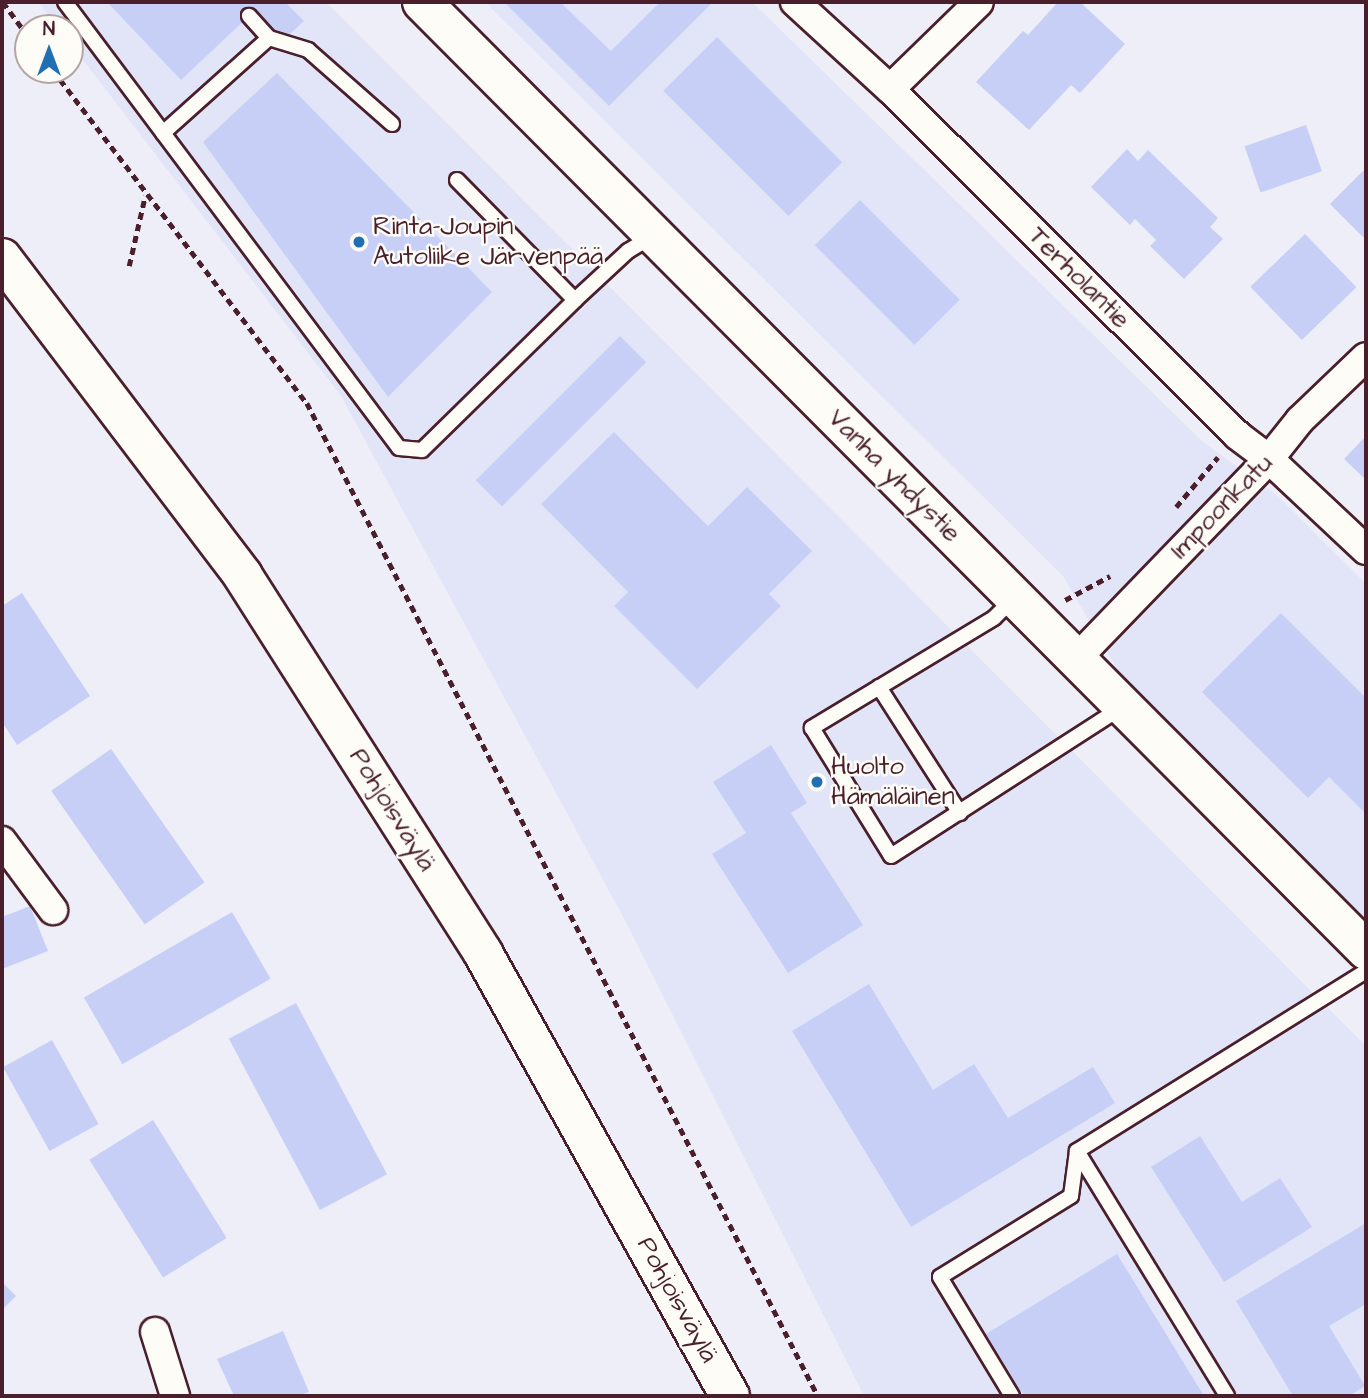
<!DOCTYPE html>
<meta charset="utf-8">
<style>
body{margin:0}
#map{position:relative;width:1368px;height:1398px;overflow:hidden;background:#edeef7;font-family:"Architects Daughter",sans-serif}
div>[style]{position:absolute}
.built>*{inset:0;background:#e2e5f7}
.building>*{inset:0;background:#c8cff7;transform-origin:0 0}
.path>*{height:4.5px;margin-top:-2.25px;transform-origin:0;background:repeating-linear-gradient(90deg,#4a1f2b 0 7px,transparent 0 12px)}
.roads{filter:drop-shadow(2px 0 #4a1f2b) drop-shadow(-2px 0 #4a1f2b) drop-shadow(0 2px #4a1f2b) drop-shadow(0 -2px #4a1f2b)}
.lane>*{height:14px;margin:-7px;padding:0 7px;transform-origin:7px;border-radius:7px;background:#fdfcf7}
.street>*{height:28px;margin:-14px;padding:0 14px;transform-origin:14px;border-radius:14px;background:#fdfcf7}
.secondary>*{height:38px;margin:-19px;padding:0 19px;transform-origin:19px;border-radius:19px;background:#fdfcf7}
.dots>*{width:19px;height:19px;translate:-50% -50%;box-sizing:border-box;border:4px solid #fdfcf7;border-radius:50%}
span{translate:-50% -50%;white-space:nowrap;text-align:center;line-height:1.15;-webkit-text-stroke:5px #fdfcf7;paint-order:stroke}
.poi-label{font-size:26px;color:#4a1f2b}
.left{translate:0 -50%;text-align:left}
.street-label{font-size:26px;color:#4a1f2b}
.frame{position:absolute;inset:0;border:4px solid #4a1f2b;pointer-events:none}
.north{position:absolute;left:14px;top:14px;width:70px;height:70px;box-sizing:border-box;background:#fdfcf7;border:2px solid #b5a4a5;border-radius:50%;rotate:0deg;font-size:19px;font-weight:700;line-height:28px;text-align:center;color:#4a1f2b}
.north::after{content:'';display:block;margin:auto;width:24px;height:32px;background:#1f6fb2;clip-path:polygon(50% 0,100% 100%,50% 72%,0 100%)}
</style>
<div id="map">
<div class="built">
<div style="clip-path:polygon(38px 2px,326px 2px,1366px 1046px,1366px 1396px,864px 1396px,627px 924px,341px 396px,70px 43px,70px 28px,58px 28px)"></div>
<div style="clip-path:polygon(485px 2px,752px 2px,1202px 441px,1278px 496px,1366px 584px,1366px 924px,1133px 696px,1063px 576px)"></div>
</div>
<div class="building">
<div style="clip-path:polygon(107px 2px,285px 2px,304px 21px,278px 45px,250px 15px,181px 80px)"></div>
<div style="clip-path:polygon(504px 2px,560px 2px,611px 51px,660px 2px,713px 2px,609px 106px)"></div>
<div style="clip-path:polygon(1058px 2px,1080px 2px,1125px 44px,1080px 93px,1071px 85px,1029px 130px,976px 82px,1023px 31px,1028px 35px)"></div>
<div style="left:717px;top:37px;width:177px;height:76px;rotate:45deg"></div>
<div style="clip-path:polygon(277px 73px,492px 292px,388px 397px,203px 142px)"></div>
<div style="left:1306px;top:125px;width:49px;height:65px;rotate:71deg"></div>
<div style="clip-path:polygon(1127px 149px,1138px 161px,1148px 150px,1218px 218px,1210px 227px,1223px 239px,1184px 279px,1150px 246px,1156px 240px,1135px 219px,1130px 225px,1091px 187px)"></div>
<div style="clip-path:polygon(1366px 168px,1366px 240px,1330px 204px)"></div>
<div style="left:860px;top:200px;width:141px;height:64px;rotate:45deg"></div>
<div style="left:1305px;top:234px;width:74px;height:76px;rotate:46deg"></div>
<div style="left:620px;top:336px;width:37px;height:204px;rotate:45deg"></div>
<div style="clip-path:polygon(614px 432px,708px 526px,747px 487px,812px 551px,769px 594px,781px 606px,697px 689px,614px 606px,628px 592px,541px 504px)"></div>
<div style="clip-path:polygon(1366px 436px,1366px 480px,1344px 459px)"></div>
<div style="clip-path:polygon(22px 593px,90px 696px,17px 745px,2px 722px,2px 606px)"></div>
<div style="clip-path:polygon(1281px 613px,1366px 698px,1366px 814px,1329px 777px,1308px 798px,1202px 692px)"></div>
<div style="clip-path:polygon(771px 745px,807px 803px,791px 813px,863px 925px,788px 973px,712px 854px,746px 833px,713px 782px)"></div>
<div style="left:111px;top:749px;width:163px;height:73px;rotate:55deg"></div>
<div style="clip-path:polygon(30px 906px,48px 951px,2px 969px,2px 917px)"></div>
<div style="left:232px;top:912px;width:77px;height:171px;rotate:60deg"></div>
<div style="clip-path:polygon(869px 984px,933px 1090px,974px 1064px,1008px 1118px,1093px 1067px,1115px 1103px,911px 1227px,792px 1031px)"></div>
<div style="left:296px;top:1003px;width:194px;height:76px;rotate:62deg"></div>
<div style="left:52px;top:1040px;width:96px;height:56px;rotate:61deg"></div>
<div style="left:153px;top:1120px;width:139px;height:75px;rotate:58deg"></div>
<div style="clip-path:polygon(1200px 1136px,1242px 1202px,1280px 1178px,1312px 1227px,1224px 1282px,1151px 1167px)"></div>
<div style="clip-path:polygon(1366px 1223px,1366px 1304px,1329px 1326px,1365px 1386px,1349px 1396px,1293px 1396px,1236px 1301px)"></div>
<div style="clip-path:polygon(1117px 1254px,1204px 1396px,1024px 1396px,986px 1334px)"></div>
<div style="clip-path:polygon(2px 1282px,16px 1296px,2px 1310px)"></div>
<div style="clip-path:polygon(283px 1331px,309px 1392px,298px 1396px,234px 1396px,217px 1359px)"></div>
</div>
<div class="path">
<div style="left:3px;top:2px;width:42px;rotate:53.7deg"></div>
<div style="left:53px;top:70px;width:419px;rotate:52.7deg"></div>
<div style="left:307px;top:403px;width:1117px;rotate:62.77deg"></div>
<div style="left:129px;top:266px;width:72px;rotate:-77.1deg"></div>
<div style="left:1176px;top:507px;width:65px;rotate:-50deg"></div>
<div style="left:1065px;top:600px;width:51px;rotate:-28.1deg"></div>
</div>
<div class="roads">
<div class="lane">
<div style="left:65px;top:2px;width:557px;rotate:53.17deg"></div>
<div style="left:399px;top:448px;width:23px;rotate:5deg"></div>
<div style="left:422px;top:450px;width:214px;rotate:-44.4deg"></div>
<div style="left:575px;top:300px;width:72px;rotate:-42.8deg"></div>
<div style="left:628px;top:251px;width:27px;rotate:-31deg"></div>
<div style="left:269px;top:38px;width:41px;rotate:17.1deg"></div>
<div style="left:308px;top:50px;width:112px;rotate:41.4deg"></div>
<div style="left:163px;top:133px;width:142px;rotate:-41.9deg"></div>
<div style="left:269px;top:38px;width:30px;rotate:-132deg"></div>
<div style="left:457px;top:180px;width:168px;rotate:45.5deg"></div>
<div style="left:1014px;top:598px;width:28px;rotate:135deg"></div>
<div style="left:994px;top:618px;width:213px;rotate:148.9deg"></div>
<div style="left:812px;top:728px;width:150px;rotate:58.3deg"></div>
<div style="left:891px;top:856px;width:274px;rotate:-32.8deg"></div>
<div style="left:879px;top:687px;width:150px;rotate:57.3deg"></div>
<div style="left:1077px;top:1151px;width:287px;rotate:58.5deg"></div>
<div style="left:1012px;top:1396px;width:139px;rotate:-121.2deg"></div>
<div style="left:940px;top:1277px;width:154px;rotate:-31.7deg"></div>
<div style="left:1071px;top:1196px;width:45px;rotate:-82.4deg"></div>
<div style="left:1077px;top:1151px;width:340px;rotate:-31.9deg"></div>
</div>
<div class="street">
<div style="left:795px;top:2px;width:129px;rotate:42.5deg"></div>
<div style="left:890px;top:89px;width:490px;rotate:44.9deg"></div>
<div style="left:1237px;top:435px;width:40px;rotate:37deg"></div>
<div style="left:1269px;top:459px;width:133px;rotate:43.2deg"></div>
<div style="left:890px;top:89px;width:124px;rotate:-44.3deg"></div>
<div style="left:1078px;top:657px;width:275px;rotate:-46deg"></div>
<div style="left:1269px;top:459px;width:50px;rotate:-51.5deg"></div>
<div style="left:1300px;top:420px;width:91px;rotate:-43.7deg"></div>
<div style="left:2px;top:841px;width:86px;rotate:53.5deg"></div>
<div style="left:155px;top:1332px;width:67px;rotate:72.6deg"></div>
</div>
<div class="secondary">
<div style="left:422px;top:2px;width:1338px;rotate:45.12deg"></div>
<div style="left:2px;top:258px;width:399px;rotate:52.8deg"></div>
<div style="left:243px;top:576px;width:447px;rotate:57.5deg"></div>
<div style="left:483px;top:953px;width:507px;rotate:60.86deg"></div>
</div>
</div>
<div class="dots">
<div style="left:359px;top:242px;background:#1f6fb2"></div>
<div style="left:817px;top:782px;background:#1f6fb2"></div>
</div>
<div class="poi-label">
<span class="left" style="left:373px;top:242px">Rinta-Joupin<br>Autoliike Järvenpää</span>
<span class="left" style="left:831px;top:782px">Huolto<br>Hämäläinen</span>
</div>
<div class="street-label">
<span style="left:1079px;top:278px;rotate:45deg">Terholantie</span>
<span style="left:894px;top:476px;rotate:45deg">Vanha yhdystie</span>
<span style="left:1222px;top:507px;rotate:-46deg">Impoonkatu</span>
<span style="left:392px;top:810px;rotate:58deg">Pohjoisväylä</span>
<span style="left:677px;top:1300px;rotate:61deg">Pohjoisväylä</span>
</div>
<div class="frame"></div>
<div class="north">N</div>
</div>
